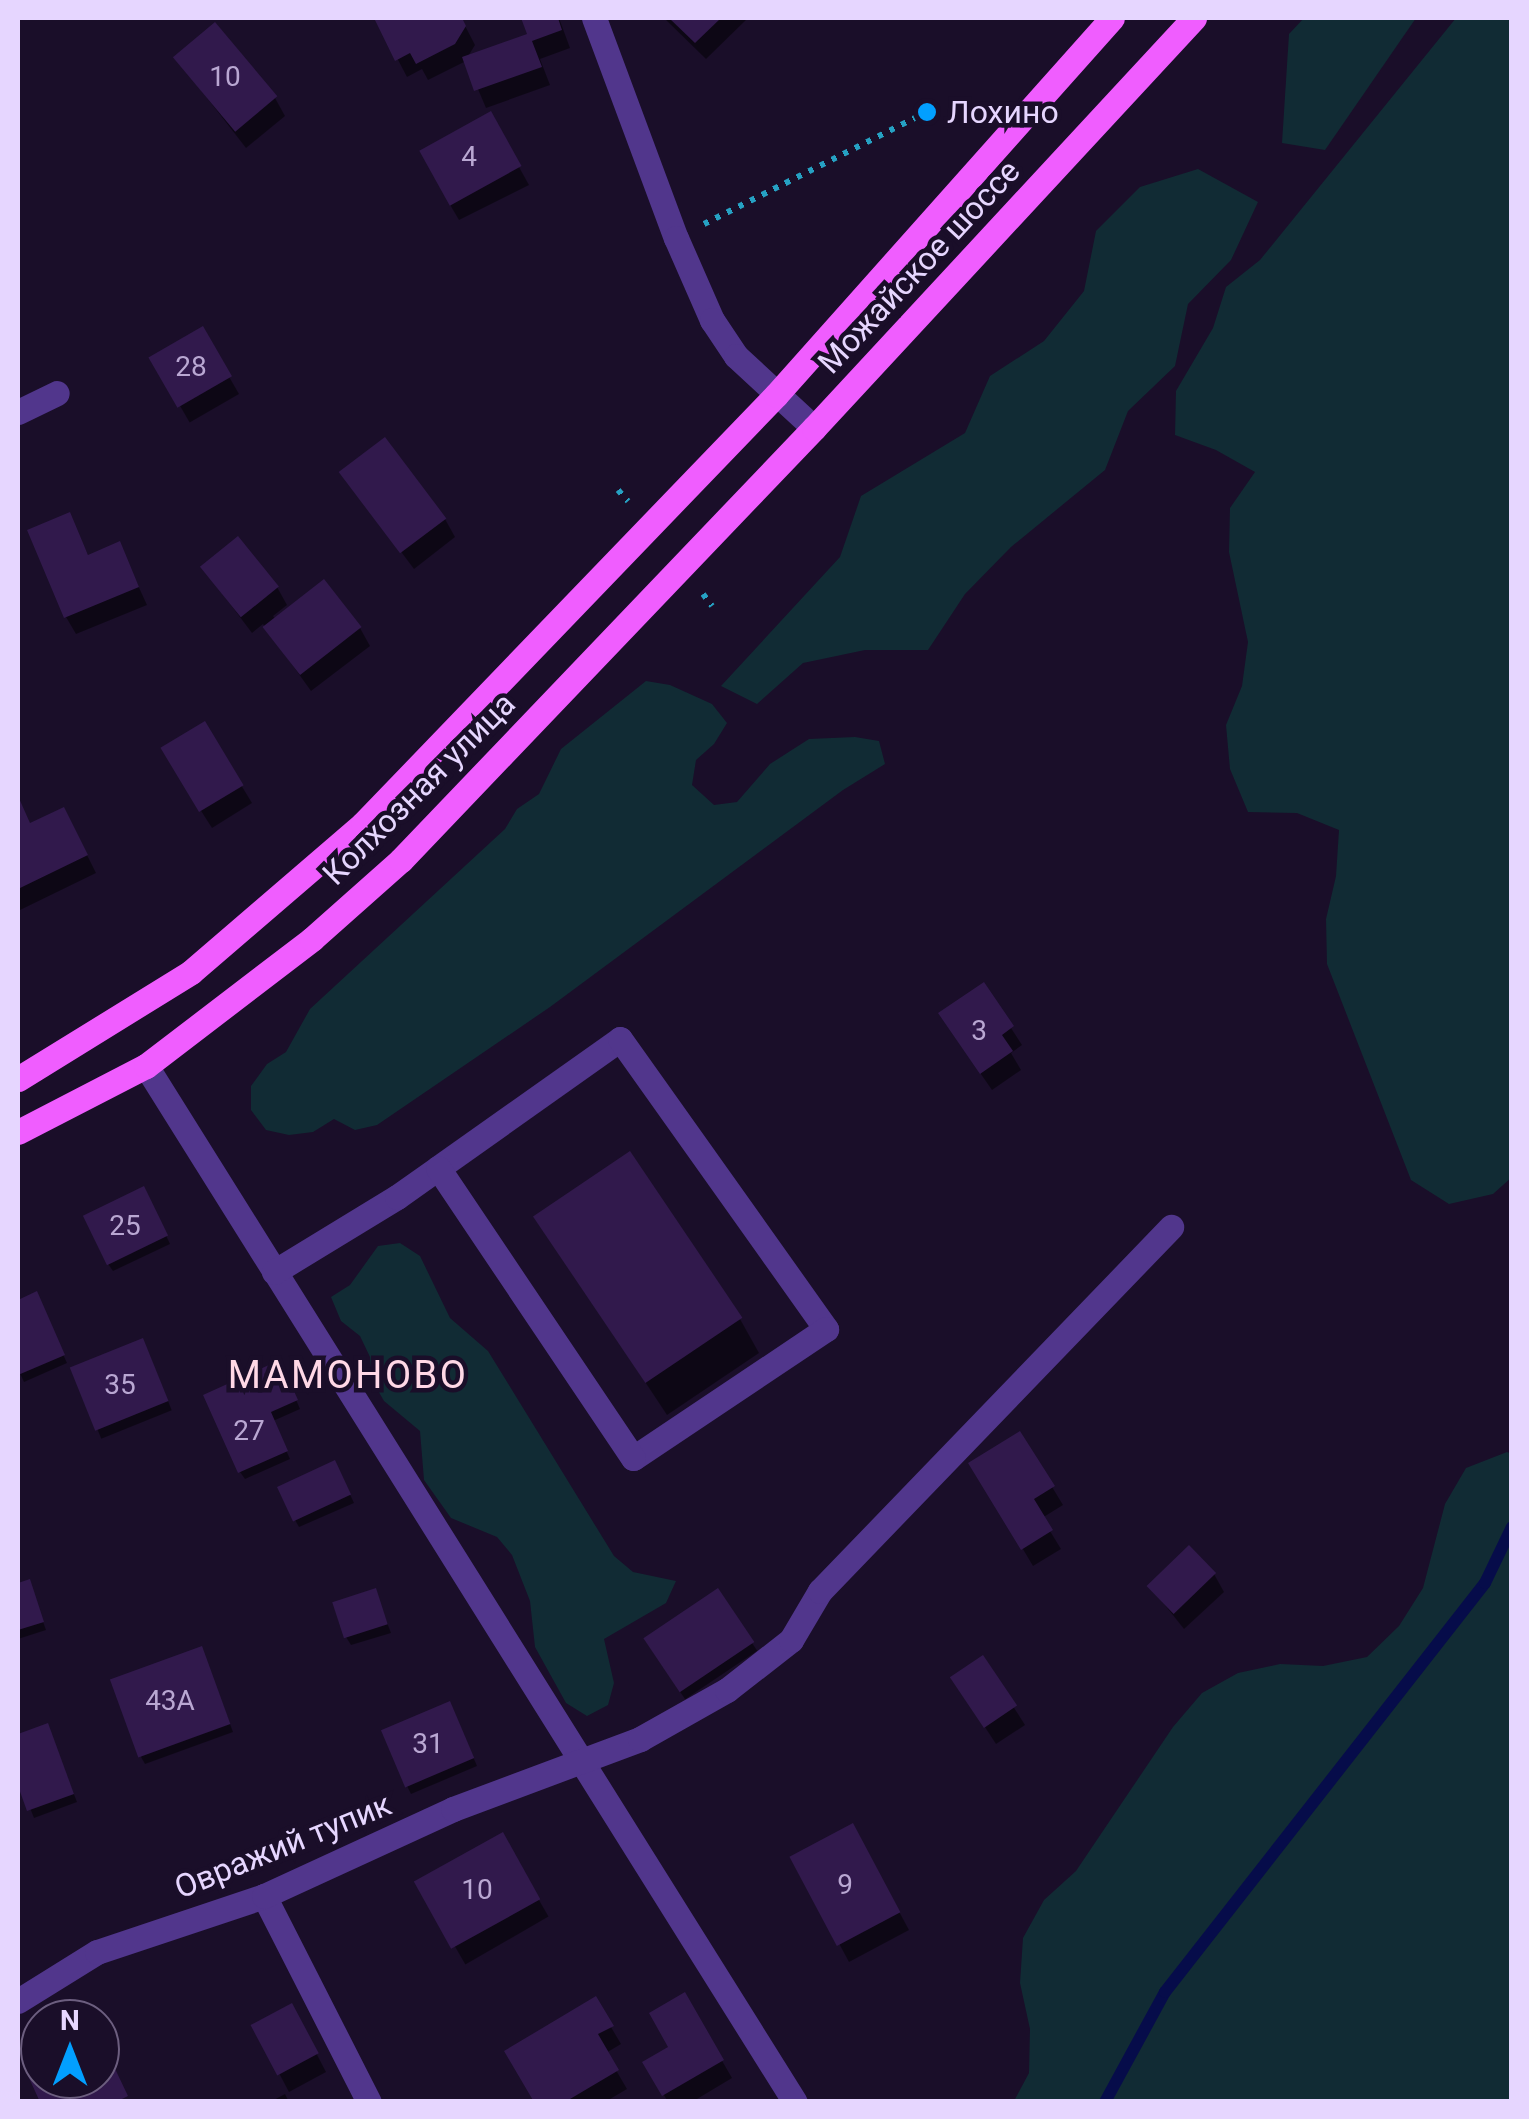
<!DOCTYPE html>
<meta charset="utf-8">
<style>
body{margin:0}
#map{position:relative;width:1529px;height:2119px;overflow:hidden;background:#1a0e29;font-family:Roboto,sans-serif}
div>[style]{position:absolute}
.green>*{inset:0;background:#112b34}
.shadow>*{inset:0;background:#0007;transform-origin:0 0}
.stream>*{height:12px;margin:-6px;padding:0 6px;transform-origin:6px;border-radius:6px;background:#060c4a}
.building>*{inset:0;background:#31194c;transform-origin:0 0}
.path>*{height:6px;margin-top:-3px;transform-origin:0;background:repeating-linear-gradient(90deg,#26a1c3 0 5px,transparent 0 13px)}
.minor>*{height:25px;margin:-12.5px;padding:0 12.5px;transform-origin:12.5px;border-radius:12.5px;background:#51368c}
.major>*{height:25px;margin:-12.5px;padding:0 12.5px;transform-origin:12.5px;border-radius:12.5px;background:#f05dff}
.dots>*{width:28px;height:28px;translate:-50% -50%;box-sizing:border-box;border:5px solid #1a0e29;border-radius:50%}
span{translate:-50% -50%;white-space:nowrap;text-align:center;line-height:1.15;-webkit-text-stroke:9px #1a0e29;paint-order:stroke}
.number-label{font-size:28px;color:#b9a7d2}
.number-label span{-webkit-text-stroke-width:0}
.poi-label{font-size:32px;color:#e6d6ff}
.left{translate:0 -50%;text-align:left}
.street-label{font-size:32px;color:#e6d6ff}
.quarter-label{font-size:38px;color:#ffd8e6;letter-spacing:2.5px}
.frame{position:absolute;inset:0;border:20px solid #e6d6ff;pointer-events:none}
.north{position:absolute;left:20px;top:1999px;width:100px;height:100px;box-sizing:border-box;background:#1a0e29;border:2px solid #6c5e7f;border-radius:50%;rotate:0deg;font-size:28px;font-weight:700;line-height:40px;text-align:center;color:#e6d6ff}
.north::after{content:'';display:block;margin:auto;width:35px;height:45px;background:#029fff;clip-path:polygon(50% 0,100% 100%,50% 72%,0 100%)}
</style>
<div id="map">
<div class="green">
<div style="clip-path:polygon(1304px 18px,1416px 18px,1325px 150px,1282px 143px,1289px 34px)"></div>
<div style="clip-path:polygon(1456px 18px,1512px 18px,1512px 1177px,1493px 1194px,1449px 1204px,1411px 1180px,1327px 964px,1326px 919px,1336px 876px,1339px 830px,1297px 813px,1248px 812px,1230px 769px,1226px 725px,1242px 686px,1248px 642px,1229px 552px,1230px 508px,1255px 472px,1216px 450px,1175px 435px,1176px 391px,1213px 328px,1226px 287px,1260px 260px)"></div>
<div style="clip-path:polygon(1198px 169px,1258px 202px,1231px 260px,1188px 304px,1175px 366px,1128px 411px,1105px 470px,1011px 547px,965px 594px,928px 650px,865px 650px,803px 663px,757px 704px,721px 686px,840px 557px,861px 496px,965px 433px,990px 376px,1044px 341px,1084px 291px,1096px 231px,1140px 187px)"></div>
<div style="clip-path:polygon(646px 681px,670px 685px,712px 704px,727px 723px,714px 744px,696px 760px,692px 785px,714px 805px,737px 802px,770px 764px,809px 739px,855px 737px,879px 741px,885px 764px,843px 790px,550px 1007px,377px 1125px,355px 1130px,334px 1119px,313px 1132px,289px 1135px,266px 1130px,251px 1110px,251px 1086px,267px 1064px,286px 1052px,310px 1009px,505px 829px,517px 809px,539px 794px,561px 749px)"></div>
<div style="clip-path:polygon(400px 1243px,420px 1256px,450px 1318px,488px 1351px,614px 1556px,633px 1572px,676px 1581px,666px 1603px,604px 1639px,614px 1683px,608px 1705px,587px 1716px,566px 1703px,535px 1647px,530px 1601px,512px 1555px,497px 1537px,451px 1518px,424px 1480px,420px 1431px,384px 1401px,372px 1380px,370px 1357px,360px 1336px,341px 1321px,331px 1297px,350px 1285px,378px 1246px)"></div>
<div style="clip-path:polygon(1507px 1452px,1512px 1454px,1511px 2101px,1014px 2101px,1029px 2073px,1030px 2029px,1020px 1983px,1023px 1938px,1044px 1900px,1076px 1871px,1173px 1727px,1202px 1693px,1238px 1673px,1280px 1664px,1323px 1666px,1367px 1657px,1399px 1626px,1423px 1588px,1445px 1504px,1466px 1468px)"></div>
</div>
<div class="shadow">
<div style="clip-path:polygon(376px 18px,461px 18px,475px 45px,467px 58px,530px 35px,524px 18px,559px 18px,570px 48px,540px 59px,550px 85px,486px 108px,466px 61px,428px 80px,422px 69px,407px 77px)"></div>
<div style="clip-path:polygon(664px 18px,748px 18px,706px 59px)"></div>
<div style="clip-path:polygon(176px 58px,275px 98px,285px 116px,246px 148px)"></div>
<div style="clip-path:polygon(490px 115px,529px 185px,459px 220px,449px 203px)"></div>
<div style="left:202px;top:330px;width:74px;height:57px;rotate:60deg"></div>
<div style="clip-path:polygon(343px 474px,445px 519px,455px 537px,414px 569px)"></div>
<div style="clip-path:polygon(69px 515px,89px 557px,119px 544px,147px 605px,76px 634px,66px 617px)"></div>
<div style="clip-path:polygon(203px 568px,277px 587px,287px 605px,273px 616px,276px 620px,360px 628px,370px 646px,311px 691px,263px 624px,252px 633px)"></div>
<div style="clip-path:polygon(204px 724px,252px 803px,212px 828px,173px 767px)"></div>
<div style="clip-path:polygon(18px 801px,31px 826px,73px 827px,96px 873px,18px 911px)"></div>
<div style="clip-path:polygon(983px 985px,1022px 1045px,1011px 1053px,1021px 1070px,992px 1090px,951px 1031px)"></div>
<div style="clip-path:polygon(148px 1197px,170px 1244px,113px 1271px,108px 1264px)"></div>
<div style="clip-path:polygon(536px 1217px,740px 1319px,759px 1353px,667px 1415px)"></div>
<div style="clip-path:polygon(36px 1295px,67px 1363px,24px 1382px,18px 1369px,18px 1303px)"></div>
<div style="left:147px;top:1349px;width:66px;height:76px;rotate:68deg"></div>
<div style="clip-path:polygon(284px 1371px,300px 1409px,273px 1421px,290px 1459px,245px 1479px,240px 1472px)"></div>
<div style="clip-path:polygon(1020px 1434px,1063px 1505px,1042px 1518px,1061px 1549px,1033px 1566px,972px 1464px)"></div>
<div style="clip-path:polygon(339px 1471px,354px 1503px,299px 1527px,295px 1520px)"></div>
<div style="clip-path:polygon(1214px 1574px,1224px 1592px,1184px 1629px,1149px 1585px)"></div>
<div style="clip-path:polygon(29px 1582px,46px 1630px,18px 1639px,18px 1586px)"></div>
<div style="clip-path:polygon(375px 1591px,391px 1633px,351px 1645px,346px 1637px)"></div>
<div style="left:717px;top:1591px;width:72px;height:87px;rotate:56deg"></div>
<div style="clip-path:polygon(205px 1657px,233px 1732px,145px 1764px,141px 1757px)"></div>
<div style="clip-path:polygon(983px 1659px,1025px 1725px,996px 1744px,964px 1695px)"></div>
<div style="clip-path:polygon(454px 1712px,477px 1766px,411px 1794px,407px 1786px)"></div>
<div style="clip-path:polygon(47px 1726px,77px 1802px,34px 1818px,18px 1778px,18px 1737px)"></div>
<div style="left:502px;top:1836px;width:93px;height:96px;rotate:60deg"></div>
<div style="clip-path:polygon(862px 1843px,909px 1930px,849px 1962px,793px 1858px)"></div>
<div style="clip-path:polygon(684px 1995px,732px 2078px,692px 2102px,668px 2102px,645px 2063px,671px 2048px)"></div>
<div style="clip-path:polygon(595px 2000px,621px 2044px,606px 2053px,627px 2089px,605px 2102px,536px 2102px)"></div>
<div style="clip-path:polygon(301px 2024px,326px 2072px,289px 2092px,254px 2026px)"></div>
<div style="clip-path:polygon(285px 2094px,289px 2102px,270px 2102px)"></div>
</div>
<div class="stream">
<div style="left:1105px;top:2102px;width:125px;rotate:-61.4deg"></div>
<div style="left:1165px;top:1992px;width:519px;rotate:-51.96deg"></div>
<div style="left:1485px;top:1583px;width:62px;rotate:-64.3deg"></div>
</div>
<div class="building">
<div style="clip-path:polygon(374px 18px,462px 18px,466px 26px,455px 44px,416px 64px,410px 53px,395px 61px)"></div>
<div style="clip-path:polygon(521px 18px,558px 18px,562px 30px,532px 41px,542px 67px,474px 91px,462px 57px,527px 34px)"></div>
<div style="clip-path:polygon(669px 18px,721px 18px,695px 43px)"></div>
<div style="left:215px;top:22px;width:97px;height:55px;rotate:50deg"></div>
<div style="left:491px;top:111px;width:63px;height:82px;rotate:61deg"></div>
<div style="left:203px;top:326px;width:58px;height:63px;rotate:60deg"></div>
<div style="left:385px;top:437px;width:102px;height:58px;rotate:53deg"></div>
<div style="clip-path:polygon(70px 512px,88px 555px,120px 541px,139px 587px,64px 618px,27px 530px)"></div>
<div style="left:238px;top:536px;width:65px;height:49px;rotate:51deg"></div>
<div style="left:324px;top:579px;width:61px;height:78px;rotate:52deg"></div>
<div style="left:205px;top:721px;width:75px;height:52px;rotate:59deg"></div>
<div style="clip-path:polygon(18px 796px,30px 823px,64px 807px,88px 855px,18px 889px)"></div>
<div style="clip-path:polygon(984px 982px,1014px 1026px,1002px 1035px,1013px 1051px,980px 1074px,938px 1013px)"></div>
<div style="left:630px;top:1151px;width:201px;height:117px;rotate:56deg"></div>
<div style="left:144px;top:1186px;width:55px;height:68px;rotate:64deg"></div>
<div style="clip-path:polygon(37px 1291px,65px 1355px,18px 1375px,18px 1300px)"></div>
<div style="left:143px;top:1338px;width:68px;height:79px;rotate:68deg"></div>
<div style="clip-path:polygon(280px 1360px,298px 1400px,271px 1412px,288px 1451px,238px 1473px,203px 1395px)"></div>
<div style="clip-path:polygon(1020px 1431px,1055px 1486px,1034px 1499px,1053px 1530px,1021px 1550px,968px 1463px)"></div>
<div style="left:335px;top:1460px;width:38px;height:64px;rotate:65deg"></div>
<div style="left:1189px;top:1545px;width:39px;height:59px;rotate:46deg"></div>
<div style="clip-path:polygon(30px 1579px,44px 1622px,18px 1630px,18px 1583px)"></div>
<div style="left:376px;top:1588px;width:38px;height:46px;rotate:72deg"></div>
<div style="left:718px;top:1588px;width:65px;height:90px;rotate:56deg"></div>
<div style="left:202px;top:1646px;width:83px;height:98px;rotate:70deg"></div>
<div style="left:983px;top:1655px;width:61px;height:40px;rotate:56deg"></div>
<div style="left:450px;top:1701px;width:62px;height:75px;rotate:67deg"></div>
<div style="clip-path:polygon(48px 1723px,74px 1794px,27px 1811px,18px 1786px,18px 1734px)"></div>
<div style="left:853px;top:1823px;width:101px;height:72px;rotate:62deg"></div>
<div style="left:503px;top:1832px;width:77px;height:102px;rotate:61deg"></div>
<div style="clip-path:polygon(685px 1992px,724px 2060px,662px 2096px,642px 2062px,668px 2047px,649px 2013px)"></div>
<div style="clip-path:polygon(596px 1996px,614px 2026px,598px 2034px,619px 2070px,565px 2102px,534px 2102px,504px 2051px)"></div>
<div style="left:292px;top:2003px;width:57px;height:47px;rotate:62deg"></div>
<div style="clip-path:polygon(108px 2054px,128px 2096px,116px 2102px,40px 2102px,24px 2067px,40px 2059px,40px 2079px,100px 2079px,100px 2058px)"></div>
</div>
<div class="path">
<div style="left:704px;top:224px;width:250px;rotate:-26.7deg"></div>
<div style="left:618px;top:490px;width:15px;rotate:48deg"></div>
<div style="left:703px;top:594px;width:15px;rotate:53deg"></div>
</div>
<div class="minor">
<div style="left:594px;top:18px;width:235px;rotate:69.6deg"></div>
<div style="left:676px;top:238px;width:90px;rotate:66.3deg"></div>
<div style="left:712px;top:320px;width:43px;rotate:56.3deg"></div>
<div style="left:736px;top:356px;width:106px;rotate:42.7deg"></div>
<div style="left:18px;top:412px;width:43px;rotate:-26deg"></div>
<div style="left:146px;top:1066px;width:1222px;rotate:57.94deg"></div>
<div style="left:274px;top:1272px;width:144px;rotate:-31.4deg"></div>
<div style="left:397px;top:1197px;width:50px;rotate:-35.3deg"></div>
<div style="left:438px;top:1168px;width:223px;rotate:-35.3deg"></div>
<div style="left:620px;top:1039px;width:356px;rotate:54.6deg"></div>
<div style="left:826px;top:1329px;width:232px;rotate:146.2deg"></div>
<div style="left:633px;top:1458px;width:349px;rotate:-123.9deg"></div>
<div style="left:264px;top:1896px;width:231px;rotate:63deg"></div>
<div style="left:18px;top:2001px;width:93px;rotate:-31.8deg"></div>
<div style="left:97px;top:1952px;width:176px;rotate:-18.5deg"></div>
<div style="left:264px;top:1896px;width:208px;rotate:-24.7deg"></div>
<div style="left:453px;top:1809px;width:200px;rotate:-20.5deg"></div>
<div style="left:640px;top:1739px;width:100px;rotate:-29.4deg"></div>
<div style="left:727px;top:1690px;width:81px;rotate:-38deg"></div>
<div style="left:791px;top:1640px;width:57px;rotate:-59.4deg"></div>
<div style="left:820px;top:1591px;width:506px;rotate:-46.04deg"></div>
</div>
<div class="major">
<div style="left:18px;top:1079px;width:203px;rotate:-31.7deg"></div>
<div style="left:191px;top:972px;width:227px;rotate:-40.7deg"></div>
<div style="left:363px;top:824px;width:595px;rotate:-46.09deg"></div>
<div style="left:776px;top:395px;width:505px;rotate:-48.29deg"></div>
<div style="left:18px;top:1132px;width:144px;rotate:-27.3deg"></div>
<div style="left:146px;top:1066px;width:209px;rotate:-37.4deg"></div>
<div style="left:312px;top:939px;width:119px;rotate:-41.6deg"></div>
<div style="left:401px;top:860px;width:598px;rotate:-46.29deg"></div>
<div style="left:814px;top:428px;width:559px;rotate:-47.17deg"></div>
</div>
<div class="dots">
<div style="left:927px;top:112px;background:#029fff"></div>
</div>
<div class="number-label">
<span style="left:225px;top:77px">10</span>
<span style="left:469px;top:157px">4</span>
<span style="left:191px;top:367px">28</span>
<span style="left:979px;top:1031px">3</span>
<span style="left:125px;top:1226px">25</span>
<span style="left:120px;top:1385px">35</span>
<span style="left:249px;top:1431px">27</span>
<span style="left:170px;top:1701px">43А</span>
<span style="left:428px;top:1744px">31</span>
<span style="left:845px;top:1885px">9</span>
<span style="left:477px;top:1890px">10</span>
</div>
<div class="poi-label">
<span class="left" style="left:947px;top:112px">Лохино</span>
</div>
<div class="street-label">
<span style="left:919px;top:267px;rotate:-47deg">Можайское шоссе</span>
<span style="left:419px;top:789px;rotate:-45deg">Колхозная улица</span>
<span style="left:283px;top:1846px;rotate:-22deg">Овражий тупик</span>
</div>
<div class="quarter-label">
<span style="left:348px;top:1376px">МАМОНОВО</span>
</div>
<div class="frame"></div>
<div class="north">N</div>
</div>
